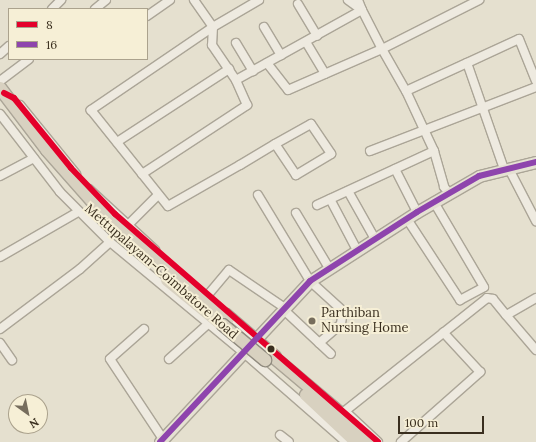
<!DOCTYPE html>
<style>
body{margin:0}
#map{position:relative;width:536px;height:442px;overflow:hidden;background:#e5e0cf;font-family:Lora,serif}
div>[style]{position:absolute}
.roads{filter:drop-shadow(1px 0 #aba597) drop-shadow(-1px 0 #aba597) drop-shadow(0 1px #aba597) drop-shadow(0 -1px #aba597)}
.minor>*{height:8px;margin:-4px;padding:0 4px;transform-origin:4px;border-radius:4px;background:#eeeae0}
.major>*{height:11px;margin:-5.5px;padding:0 5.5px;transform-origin:5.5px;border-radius:5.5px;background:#e5e1d2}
.highway>*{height:12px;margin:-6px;padding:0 6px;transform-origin:6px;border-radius:6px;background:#d8d1c0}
.bridges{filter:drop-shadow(1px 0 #908b7f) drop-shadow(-1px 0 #908b7f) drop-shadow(0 1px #908b7f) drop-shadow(0 -1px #908b7f)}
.highway-bridge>*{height:12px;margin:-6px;padding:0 6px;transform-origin:6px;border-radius:6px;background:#d8d1c0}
.bus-1>*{height:6px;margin:-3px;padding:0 3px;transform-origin:3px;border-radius:3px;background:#e4002b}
.bus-2>*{height:6px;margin:-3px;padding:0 3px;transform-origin:3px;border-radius:3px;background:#8e44ad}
.dots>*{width:11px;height:11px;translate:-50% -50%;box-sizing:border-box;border:2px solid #f6efd6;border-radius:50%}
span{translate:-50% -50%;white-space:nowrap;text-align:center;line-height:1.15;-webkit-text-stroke:4px #f6efd6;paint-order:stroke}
.street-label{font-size:13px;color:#3a2f1f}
.poi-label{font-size:13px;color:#3a2f1f}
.left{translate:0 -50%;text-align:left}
.legend{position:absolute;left:8px;top:8px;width:140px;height:52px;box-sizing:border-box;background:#f6efd6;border:1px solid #aba28d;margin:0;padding:5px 7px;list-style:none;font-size:12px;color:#3a2f1f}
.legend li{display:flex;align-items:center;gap:8px;height:20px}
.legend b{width:20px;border:1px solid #aba28d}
.north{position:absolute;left:8px;top:394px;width:40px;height:40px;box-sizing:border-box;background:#f6efd6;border:1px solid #aba28d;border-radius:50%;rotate:147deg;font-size:11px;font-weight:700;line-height:16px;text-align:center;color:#3a2f1f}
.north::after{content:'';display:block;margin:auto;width:14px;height:18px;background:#766d5d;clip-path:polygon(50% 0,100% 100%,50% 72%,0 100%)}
.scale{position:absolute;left:398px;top:416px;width:86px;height:18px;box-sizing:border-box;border:2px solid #3a2f1f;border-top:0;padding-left:5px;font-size:12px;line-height:14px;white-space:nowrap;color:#3a2f1f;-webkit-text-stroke:3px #f6efd6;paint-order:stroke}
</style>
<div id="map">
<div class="roads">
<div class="minor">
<div style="left:194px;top:0;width:33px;rotate:55deg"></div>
<div style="left:213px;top:27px;width:18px;rotate:93deg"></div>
<div style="left:212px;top:45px;width:42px;rotate:55.6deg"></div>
<div style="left:236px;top:80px;width:144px;rotate:-29.1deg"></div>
<div style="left:362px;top:10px;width:11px;rotate:-112deg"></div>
<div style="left:259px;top:0;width:53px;rotate:149.6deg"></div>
<div style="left:213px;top:27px;width:148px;rotate:145.8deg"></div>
<div style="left:91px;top:110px;width:123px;rotate:51.3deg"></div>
<div style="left:168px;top:206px;width:83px;rotate:-29.7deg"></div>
<div style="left:240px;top:165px;width:41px;rotate:-31deg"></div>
<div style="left:275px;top:144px;width:41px;rotate:-29.1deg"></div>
<div style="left:311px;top:124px;width:36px;rotate:56deg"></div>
<div style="left:331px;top:154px;width:41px;rotate:149deg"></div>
<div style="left:296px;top:175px;width:37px;rotate:-124deg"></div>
<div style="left:348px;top:0;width:17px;rotate:36deg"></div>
<div style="left:362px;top:10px;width:44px;rotate:62.9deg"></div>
<div style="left:382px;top:49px;width:109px;rotate:-26.8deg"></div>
<div style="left:298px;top:4px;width:37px;rotate:59deg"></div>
<div style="left:52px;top:9px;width:13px;rotate:-45deg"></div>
<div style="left:95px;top:9px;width:14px;rotate:-39deg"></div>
<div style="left:147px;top:16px;width:28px;rotate:-35deg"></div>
<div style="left:264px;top:27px;width:33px;rotate:59deg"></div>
<div style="left:306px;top:42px;width:37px;rotate:59deg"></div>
<div style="left:236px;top:43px;width:33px;rotate:59deg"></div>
<div style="left:0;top:54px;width:12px;rotate:-42deg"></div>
<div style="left:267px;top:63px;width:34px;rotate:52deg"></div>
<div style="left:288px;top:90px;width:103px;rotate:-23.6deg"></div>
<div style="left:382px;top:49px;width:48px;rotate:60.3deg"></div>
<div style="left:0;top:81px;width:36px;rotate:-37deg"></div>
<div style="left:20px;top:105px;width:89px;rotate:50.9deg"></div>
<div style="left:0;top:114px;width:98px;rotate:52.4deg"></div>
<div style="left:60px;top:192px;width:71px;rotate:45deg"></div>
<div style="left:110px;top:242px;width:174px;rotate:39.6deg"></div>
<div style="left:244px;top:353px;width:135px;rotate:41.1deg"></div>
<div style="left:117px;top:142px;width:134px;rotate:-33.1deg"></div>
<div style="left:370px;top:151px;width:178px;rotate:-21.1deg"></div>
<div style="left:434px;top:151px;width:37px;rotate:74deg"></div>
<div style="left:444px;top:187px;width:8px;rotate:50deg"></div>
<div style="left:395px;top:169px;width:48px;rotate:62.9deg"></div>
<div style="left:504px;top:169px;width:112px;rotate:-109.2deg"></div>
<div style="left:467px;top:63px;width:57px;rotate:-24.8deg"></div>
<div style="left:519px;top:39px;width:45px;rotate:68deg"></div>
<div style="left:509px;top:169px;width:59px;rotate:62.6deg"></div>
<div style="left:142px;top:174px;width:126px;rotate:-33.3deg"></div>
<div style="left:247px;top:105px;width:27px;rotate:-114deg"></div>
<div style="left:0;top:176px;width:38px;rotate:-28deg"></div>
<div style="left:89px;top:189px;width:90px;rotate:42.7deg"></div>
<div style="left:348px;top:191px;width:55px;rotate:60.6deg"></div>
<div style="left:258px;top:195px;width:100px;rotate:58.8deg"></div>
<div style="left:310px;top:281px;width:45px;rotate:42.3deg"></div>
<div style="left:343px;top:311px;width:13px;rotate:99deg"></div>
<div style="left:341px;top:324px;width:29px;rotate:139deg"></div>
<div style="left:330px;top:199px;width:58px;rotate:62.1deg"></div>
<div style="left:317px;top:205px;width:129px;rotate:-24.8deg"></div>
<div style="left:434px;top:151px;width:66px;rotate:-115deg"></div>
<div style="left:406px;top:91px;width:67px;rotate:-24.7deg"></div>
<div style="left:296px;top:213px;width:64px;rotate:59deg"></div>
<div style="left:407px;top:219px;width:97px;rotate:56.8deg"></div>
<div style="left:460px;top:300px;width:27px;rotate:-28deg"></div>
<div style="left:484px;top:287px;width:99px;rotate:-120.5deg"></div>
<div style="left:127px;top:226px;width:44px;rotate:-45deg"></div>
<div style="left:0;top:257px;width:90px;rotate:-30deg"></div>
<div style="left:207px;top:296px;width:34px;rotate:-50deg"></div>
<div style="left:229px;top:270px;width:68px;rotate:34.2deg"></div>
<div style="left:536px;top:298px;width:34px;rotate:150deg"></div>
<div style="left:506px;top:315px;width:46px;rotate:49.4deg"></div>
<div style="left:284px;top:310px;width:64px;rotate:43.1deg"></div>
<div style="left:227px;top:313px;width:65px;rotate:40.6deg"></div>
<div style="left:0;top:329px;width:100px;rotate:-36.9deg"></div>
<div style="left:80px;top:269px;width:40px;rotate:-42deg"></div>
<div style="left:144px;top:329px;width:45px;rotate:138.6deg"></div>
<div style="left:110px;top:359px;width:96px;rotate:56.5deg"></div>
<div style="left:0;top:343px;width:21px;rotate:55deg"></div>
<div style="left:169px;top:359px;width:54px;rotate:-42deg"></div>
<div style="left:345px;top:411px;width:181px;rotate:-38.5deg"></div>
<div style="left:487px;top:298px;width:6px;rotate:9deg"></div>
<div style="left:493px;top:299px;width:21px;rotate:51deg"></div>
<div style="left:348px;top:414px;width:41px;rotate:43deg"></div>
<div style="left:280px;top:435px;width:11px;rotate:38deg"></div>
<div style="left:401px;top:442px;width:106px;rotate:-41.5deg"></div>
<div style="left:480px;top:372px;width:54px;rotate:-132.8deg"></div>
</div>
<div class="major">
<div style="left:160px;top:442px;width:220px;rotate:-47deg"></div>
<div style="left:310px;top:281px;width:127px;rotate:-32.8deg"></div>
<div style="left:417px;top:212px;width:72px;rotate:-30.1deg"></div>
<div style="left:479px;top:176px;width:59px;rotate:-13.8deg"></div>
</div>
<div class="highway">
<div style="left:0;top:88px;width:78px;rotate:52.8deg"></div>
<div style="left:47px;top:150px;width:92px;rotate:48.5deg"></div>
<div style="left:108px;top:219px;width:156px;rotate:39.8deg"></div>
<div style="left:167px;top:280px;width:71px;rotate:39.3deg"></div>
<div style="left:270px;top:354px;width:92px;rotate:40.1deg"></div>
<div style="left:340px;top:413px;width:41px;rotate:45deg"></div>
<div style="left:306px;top:395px;width:69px;rotate:43.2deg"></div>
</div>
</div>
<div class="bridges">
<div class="highway-bridge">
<div style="left:223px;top:325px;width:55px;rotate:39.8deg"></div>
</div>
</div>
<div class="bus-1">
<div style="left:4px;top:93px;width:11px;rotate:27deg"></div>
<div style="left:14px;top:98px;width:90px;rotate:50.8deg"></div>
<div style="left:71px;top:168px;width:64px;rotate:46.3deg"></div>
<div style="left:115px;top:214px;width:348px;rotate:40.9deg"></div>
</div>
<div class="bus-2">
<div style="left:160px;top:442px;width:220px;rotate:-47deg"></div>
<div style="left:310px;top:281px;width:127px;rotate:-32.8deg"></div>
<div style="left:417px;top:212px;width:72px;rotate:-30.1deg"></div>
<div style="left:479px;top:176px;width:59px;rotate:-13.8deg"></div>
</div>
<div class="dots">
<div style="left:312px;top:321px;background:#766d5d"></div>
<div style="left:271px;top:349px;background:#3a2f1f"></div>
</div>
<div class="street-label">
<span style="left:161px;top:272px;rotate:41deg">Mettupalayam-Coimbatore Road</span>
</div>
<div class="poi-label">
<span class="left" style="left:321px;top:321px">Parthiban<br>Nursing Home</span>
</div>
<ul class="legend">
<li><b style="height:5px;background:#e4002b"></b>8</li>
<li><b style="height:5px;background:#8e44ad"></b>16</li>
</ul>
<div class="north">N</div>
<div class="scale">100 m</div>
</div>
